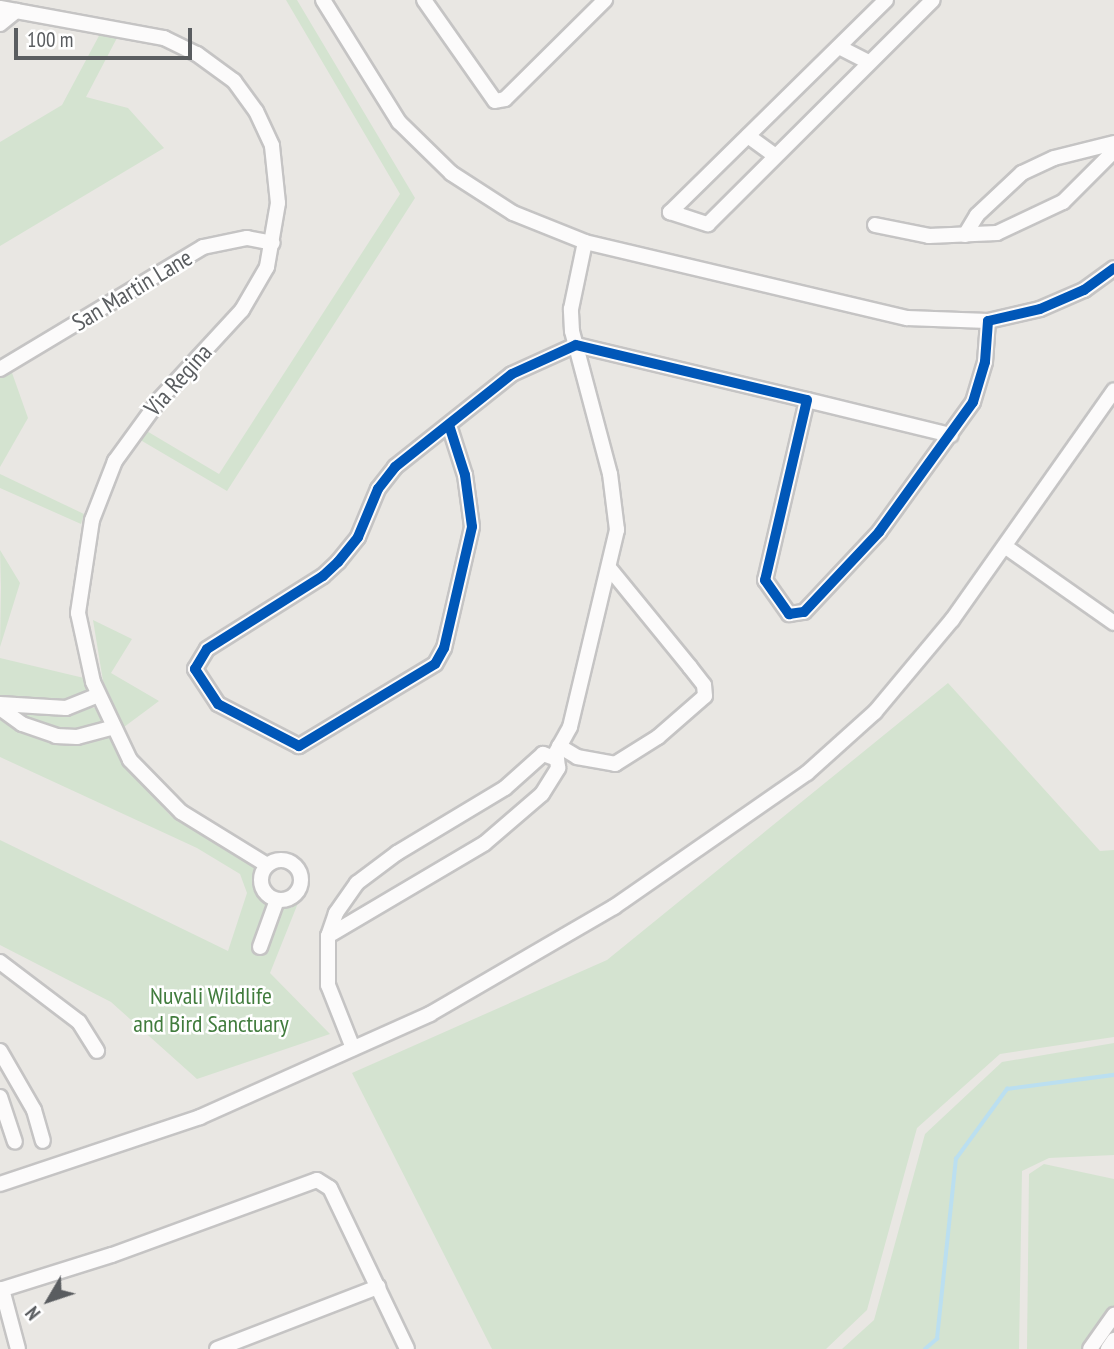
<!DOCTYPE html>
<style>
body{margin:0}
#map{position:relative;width:1114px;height:1349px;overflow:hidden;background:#e9e7e3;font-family:"PT Sans Narrow",sans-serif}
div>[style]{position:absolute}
.green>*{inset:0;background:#d4e3d0}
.stream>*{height:3.5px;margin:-1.75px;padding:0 1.75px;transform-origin:1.75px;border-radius:1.75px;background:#bbdff0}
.roads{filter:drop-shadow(2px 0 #c5c4c4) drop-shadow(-2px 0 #c5c4c4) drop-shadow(0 2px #c5c4c4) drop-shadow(0 -2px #c5c4c4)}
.minor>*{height:14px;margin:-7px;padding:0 7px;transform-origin:7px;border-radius:7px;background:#fcfbfb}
.minor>.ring{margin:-7px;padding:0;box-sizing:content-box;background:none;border:14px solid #fcfbfb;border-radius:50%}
.cycleway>*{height:10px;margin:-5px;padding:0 5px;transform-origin:5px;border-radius:5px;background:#0057b8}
span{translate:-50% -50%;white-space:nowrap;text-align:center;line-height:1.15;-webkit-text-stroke:5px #fff;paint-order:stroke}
.street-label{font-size:24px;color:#5a5d60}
.park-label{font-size:24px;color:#417c3d}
.north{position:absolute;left:14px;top:1265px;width:70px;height:70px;-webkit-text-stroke:5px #fff;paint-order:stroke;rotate:231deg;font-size:19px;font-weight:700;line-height:28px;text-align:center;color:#5a5d60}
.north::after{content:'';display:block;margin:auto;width:24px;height:32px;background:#5a5d60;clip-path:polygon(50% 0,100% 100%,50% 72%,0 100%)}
.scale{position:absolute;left:14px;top:28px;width:178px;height:32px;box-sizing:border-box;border:4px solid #5a5d60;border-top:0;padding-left:9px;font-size:21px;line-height:24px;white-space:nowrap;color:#5a5d60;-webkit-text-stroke:5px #fff;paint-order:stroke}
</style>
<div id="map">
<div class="green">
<div style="clip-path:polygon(286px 0,297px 0,415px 198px,227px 491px,137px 438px,145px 430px,219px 474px,400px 194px)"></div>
<div style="clip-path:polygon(101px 32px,118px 36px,86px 97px,128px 108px,164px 148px,0 246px,0 142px,62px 105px)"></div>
<div style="clip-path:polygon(11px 370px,28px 418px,0 467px,0 377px)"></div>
<div style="clip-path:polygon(0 474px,84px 514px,81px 524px,0 488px)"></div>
<div style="clip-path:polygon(0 550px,20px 583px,0 647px,1px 587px)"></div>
<div style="clip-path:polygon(93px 620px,132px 639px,111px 673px,159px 701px,124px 727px,103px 681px)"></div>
<div style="clip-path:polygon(0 658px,84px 678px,90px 695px,64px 703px,0 697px)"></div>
<div style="clip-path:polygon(948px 683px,1100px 851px,1114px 850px,1114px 1037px,1000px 1054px,917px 1128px,867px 1310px,826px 1349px,492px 1349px,352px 1073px,607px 960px)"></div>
<div style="clip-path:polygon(86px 707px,95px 708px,103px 724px,76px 734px,55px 732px,7px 710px,65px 715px)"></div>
<div style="clip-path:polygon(0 718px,46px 741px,73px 743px,112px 736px,133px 775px,170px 815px,262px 870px,274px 905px,291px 908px,298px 903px,270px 973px,330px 1034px,197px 1079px,111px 1002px,0 945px,0 840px,228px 951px,247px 893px,240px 874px,197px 848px,0 757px)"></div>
<div style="clip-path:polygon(1114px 1043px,1114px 1155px,1049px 1158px,1022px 1171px,1019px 1349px,842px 1349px,874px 1320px,925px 1134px,1002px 1062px)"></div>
<div style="clip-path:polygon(1044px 1164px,1114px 1179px,1114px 1311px,1087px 1349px,1027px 1349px,1029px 1174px)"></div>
</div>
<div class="stream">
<div style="left:925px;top:1349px;width:16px;rotate:-40deg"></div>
<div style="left:937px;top:1339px;width:181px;rotate:-84deg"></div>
<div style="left:956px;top:1159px;width:87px;rotate:-53.9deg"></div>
<div style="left:1007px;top:1089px;width:108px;rotate:-7.5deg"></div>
</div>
<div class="roads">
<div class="minor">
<div style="left:323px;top:0;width:144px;rotate:58.1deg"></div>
<div style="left:399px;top:122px;width:73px;rotate:44.4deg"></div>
<div style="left:451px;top:173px;width:74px;rotate:32.8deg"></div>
<div style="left:513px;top:213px;width:78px;rotate:21.9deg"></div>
<div style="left:585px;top:242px;width:331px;rotate:13.3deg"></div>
<div style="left:907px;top:318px;width:81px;rotate:2.1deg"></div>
<div style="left:424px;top:0;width:123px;rotate:54.9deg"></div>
<div style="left:495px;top:101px;width:10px;rotate:-11deg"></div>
<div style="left:505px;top:99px;width:141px;rotate:-44.7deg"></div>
<div style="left:886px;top:0;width:303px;rotate:135.5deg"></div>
<div style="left:670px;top:212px;width:40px;rotate:18deg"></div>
<div style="left:708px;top:224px;width:317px;rotate:-44.9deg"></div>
<div style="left:0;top:8px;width:167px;rotate:10.4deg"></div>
<div style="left:164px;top:38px;width:37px;rotate:26deg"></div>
<div style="left:197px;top:54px;width:46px;rotate:36.1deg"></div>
<div style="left:234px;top:81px;width:37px;rotate:54deg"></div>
<div style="left:256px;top:111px;width:38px;rotate:65deg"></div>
<div style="left:272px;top:146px;width:57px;rotate:84deg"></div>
<div style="left:278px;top:203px;width:65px;rotate:99.8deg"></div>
<div style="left:267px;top:267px;width:50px;rotate:120.2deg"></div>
<div style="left:242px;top:310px;width:121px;rotate:132.7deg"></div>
<div style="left:160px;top:399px;width:77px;rotate:126deg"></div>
<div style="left:115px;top:461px;width:63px;rotate:111.3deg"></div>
<div style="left:92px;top:520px;width:94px;rotate:98.6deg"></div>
<div style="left:78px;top:613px;width:71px;rotate:77.7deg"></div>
<div style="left:93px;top:682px;width:86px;rotate:64.6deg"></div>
<div style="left:130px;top:760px;width:73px;rotate:45.6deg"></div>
<div style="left:181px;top:812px;width:101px;rotate:31.6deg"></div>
<div style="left:0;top:24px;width:21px;rotate:-39deg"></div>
<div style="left:839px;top:47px;width:34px;rotate:27deg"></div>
<div style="left:748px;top:136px;width:34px;rotate:36deg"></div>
<div style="left:875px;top:225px;width:55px;rotate:11.5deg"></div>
<div style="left:929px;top:236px;width:68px;rotate:-2.5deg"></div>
<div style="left:997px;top:233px;width:73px;rotate:-25.2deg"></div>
<div style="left:1063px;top:202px;width:72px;rotate:-45deg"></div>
<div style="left:965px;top:235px;width:23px;rotate:-59deg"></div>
<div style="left:977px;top:215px;width:62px;rotate:-43deg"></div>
<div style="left:1022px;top:173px;width:35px;rotate:-25deg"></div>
<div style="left:1054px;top:158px;width:62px;rotate:-14deg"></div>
<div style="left:0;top:369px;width:237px;rotate:-31deg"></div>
<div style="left:203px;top:247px;width:45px;rotate:-11.6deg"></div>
<div style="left:247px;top:238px;width:26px;rotate:11deg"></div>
<div style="left:807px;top:400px;width:148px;rotate:13.7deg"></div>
<div style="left:449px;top:425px;width:52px;rotate:72.3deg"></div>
<div style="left:465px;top:475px;width:52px;rotate:82.3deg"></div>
<div style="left:472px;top:527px;width:124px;rotate:103deg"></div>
<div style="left:444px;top:648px;width:18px;rotate:119deg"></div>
<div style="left:435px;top:664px;width:159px;rotate:148.9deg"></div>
<div style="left:299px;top:746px;width:91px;rotate:-152.6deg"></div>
<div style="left:218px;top:704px;width:42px;rotate:-123.3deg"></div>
<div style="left:195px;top:669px;width:23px;rotate:-59deg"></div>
<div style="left:207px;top:649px;width:137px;rotate:-32.2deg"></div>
<div style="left:323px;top:576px;width:21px;rotate:-43deg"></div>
<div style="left:338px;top:562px;width:32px;rotate:-51deg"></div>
<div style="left:358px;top:537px;width:52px;rotate:-67.4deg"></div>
<div style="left:378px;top:489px;width:28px;rotate:-52deg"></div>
<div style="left:395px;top:467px;width:149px;rotate:-38.5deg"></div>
<div style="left:512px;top:374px;width:70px;rotate:-24.4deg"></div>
<div style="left:576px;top:345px;width:237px;rotate:13.4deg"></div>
<div style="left:807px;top:400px;width:185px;rotate:103.1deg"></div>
<div style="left:765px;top:580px;width:42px;rotate:54.8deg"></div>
<div style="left:789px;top:614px;width:15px;rotate:-8deg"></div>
<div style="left:804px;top:612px;width:110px;rotate:-46.8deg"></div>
<div style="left:879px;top:532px;width:160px;rotate:-54.1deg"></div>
<div style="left:973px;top:402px;width:42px;rotate:-73.3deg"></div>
<div style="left:985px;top:362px;width:41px;rotate:-85.8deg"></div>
<div style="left:988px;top:321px;width:53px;rotate:-13deg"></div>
<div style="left:1040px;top:309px;width:48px;rotate:-23.4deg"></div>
<div style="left:1084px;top:290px;width:37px;rotate:-36deg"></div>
<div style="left:1006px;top:547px;width:132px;rotate:35.1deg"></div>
<div style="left:0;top:704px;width:66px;rotate:3.5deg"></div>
<div style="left:66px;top:708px;width:35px;rotate:-22deg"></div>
<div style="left:0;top:708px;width:27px;rotate:36deg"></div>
<div style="left:22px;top:724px;width:36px;rotate:19deg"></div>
<div style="left:56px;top:736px;width:21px;rotate:3deg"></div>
<div style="left:77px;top:737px;width:35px;rotate:-15deg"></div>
<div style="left:559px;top:746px;width:21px;rotate:31deg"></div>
<div style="left:577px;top:757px;width:39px;rotate:10deg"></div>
<div style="left:615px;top:764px;width:51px;rotate:-32.1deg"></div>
<div style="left:658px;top:737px;width:62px;rotate:-41.1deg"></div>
<div style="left:705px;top:696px;width:11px;rotate:-95deg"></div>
<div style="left:704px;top:685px;width:23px;rotate:-128deg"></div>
<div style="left:690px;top:667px;width:125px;rotate:-129.2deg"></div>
<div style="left:554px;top:756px;width:33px;rotate:-61deg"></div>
<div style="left:570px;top:727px;width:203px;rotate:-76.6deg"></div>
<div style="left:617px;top:530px;width:56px;rotate:-97.1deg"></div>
<div style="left:610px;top:474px;width:148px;rotate:-104.9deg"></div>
<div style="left:572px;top:331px;width:22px;rotate:-93deg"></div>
<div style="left:571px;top:309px;width:68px;rotate:-78.2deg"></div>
<div class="ring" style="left:261px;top:860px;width:26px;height:26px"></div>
<div style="left:328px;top:936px;width:182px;rotate:-30.6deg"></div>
<div style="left:485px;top:843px;width:75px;rotate:-40.7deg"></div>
<div style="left:542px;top:794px;width:31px;rotate:-58deg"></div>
<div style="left:558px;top:768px;width:9px;rotate:-96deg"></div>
<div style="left:557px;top:759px;width:15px;rotate:-160deg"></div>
<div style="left:543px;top:754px;width:51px;rotate:138.2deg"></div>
<div style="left:505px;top:788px;width:126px;rotate:149deg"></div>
<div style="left:397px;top:853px;width:50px;rotate:143.1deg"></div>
<div style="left:357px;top:883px;width:37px;rotate:125deg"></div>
<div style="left:336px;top:913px;width:24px;rotate:109deg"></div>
<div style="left:328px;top:936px;width:49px;rotate:90deg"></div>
<div style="left:328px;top:985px;width:68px;rotate:68.4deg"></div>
<div style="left:260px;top:947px;width:50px;rotate:-70.1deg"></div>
<div style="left:0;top:962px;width:99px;rotate:37.2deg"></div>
<div style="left:79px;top:1022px;width:34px;rotate:58deg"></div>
<div style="left:0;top:1051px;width:68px;rotate:60deg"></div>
<div style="left:34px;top:1110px;width:32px;rotate:74deg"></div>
<div style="left:0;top:1097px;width:47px;rotate:71.6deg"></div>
<div style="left:0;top:1184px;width:211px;rotate:-18.5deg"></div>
<div style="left:200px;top:1117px;width:252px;rotate:-24.1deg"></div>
<div style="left:430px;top:1014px;width:213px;rotate:-30.2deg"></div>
<div style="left:614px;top:907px;width:235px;rotate:-34.8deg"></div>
<div style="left:807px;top:773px;width:91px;rotate:-41.9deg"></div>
<div style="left:875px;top:712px;width:120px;rotate:-50.1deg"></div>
<div style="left:952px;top:620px;width:281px;rotate:-54.8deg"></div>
<div style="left:2px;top:1289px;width:62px;rotate:75.1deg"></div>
<div style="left:0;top:1290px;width:117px;rotate:-17.4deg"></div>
<div style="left:112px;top:1255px;width:218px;rotate:-20.1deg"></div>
<div style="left:317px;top:1180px;width:15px;rotate:32deg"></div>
<div style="left:330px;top:1188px;width:178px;rotate:64.4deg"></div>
<div style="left:217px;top:1349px;width:173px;rotate:-21.1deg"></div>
<div style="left:1090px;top:1349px;width:42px;rotate:-54.8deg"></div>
<div style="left:1108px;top:1349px;width:11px;rotate:-56deg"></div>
</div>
</div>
<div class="cycleway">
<div style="left:449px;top:425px;width:52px;rotate:72.3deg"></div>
<div style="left:465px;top:475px;width:52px;rotate:82.3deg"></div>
<div style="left:472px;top:527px;width:124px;rotate:103deg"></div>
<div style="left:444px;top:648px;width:18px;rotate:119deg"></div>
<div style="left:435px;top:664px;width:159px;rotate:148.9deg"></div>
<div style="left:299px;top:746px;width:91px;rotate:-152.6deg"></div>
<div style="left:218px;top:704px;width:42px;rotate:-123.3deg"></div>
<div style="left:195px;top:669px;width:23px;rotate:-59deg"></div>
<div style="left:207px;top:649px;width:137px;rotate:-32.2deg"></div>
<div style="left:323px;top:576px;width:21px;rotate:-43deg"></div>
<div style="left:338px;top:562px;width:32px;rotate:-51deg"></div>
<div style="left:358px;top:537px;width:52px;rotate:-67.4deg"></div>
<div style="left:378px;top:489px;width:28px;rotate:-52deg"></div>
<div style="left:395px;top:467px;width:149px;rotate:-38.5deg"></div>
<div style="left:512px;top:374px;width:70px;rotate:-24.4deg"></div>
<div style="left:576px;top:345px;width:237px;rotate:13.4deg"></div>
<div style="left:807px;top:400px;width:185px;rotate:103.1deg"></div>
<div style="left:765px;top:580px;width:42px;rotate:54.8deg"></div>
<div style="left:789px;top:614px;width:15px;rotate:-8deg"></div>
<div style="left:804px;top:612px;width:110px;rotate:-46.8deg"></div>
<div style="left:879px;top:532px;width:160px;rotate:-54.1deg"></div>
<div style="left:973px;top:402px;width:42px;rotate:-73.3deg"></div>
<div style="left:985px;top:362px;width:41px;rotate:-85.8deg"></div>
<div style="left:988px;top:321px;width:53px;rotate:-13deg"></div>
<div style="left:1040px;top:309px;width:48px;rotate:-23.4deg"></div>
<div style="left:1084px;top:290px;width:37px;rotate:-36deg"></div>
</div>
<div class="street-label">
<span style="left:132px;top:290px;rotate:-31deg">San Martin Lane</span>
<span style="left:178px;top:380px;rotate:-48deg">Via Regina</span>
</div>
<div class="park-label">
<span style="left:211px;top:1010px">Nuvali Wildlife<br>and Bird Sanctuary</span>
</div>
<div class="north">N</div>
<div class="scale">100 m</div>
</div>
